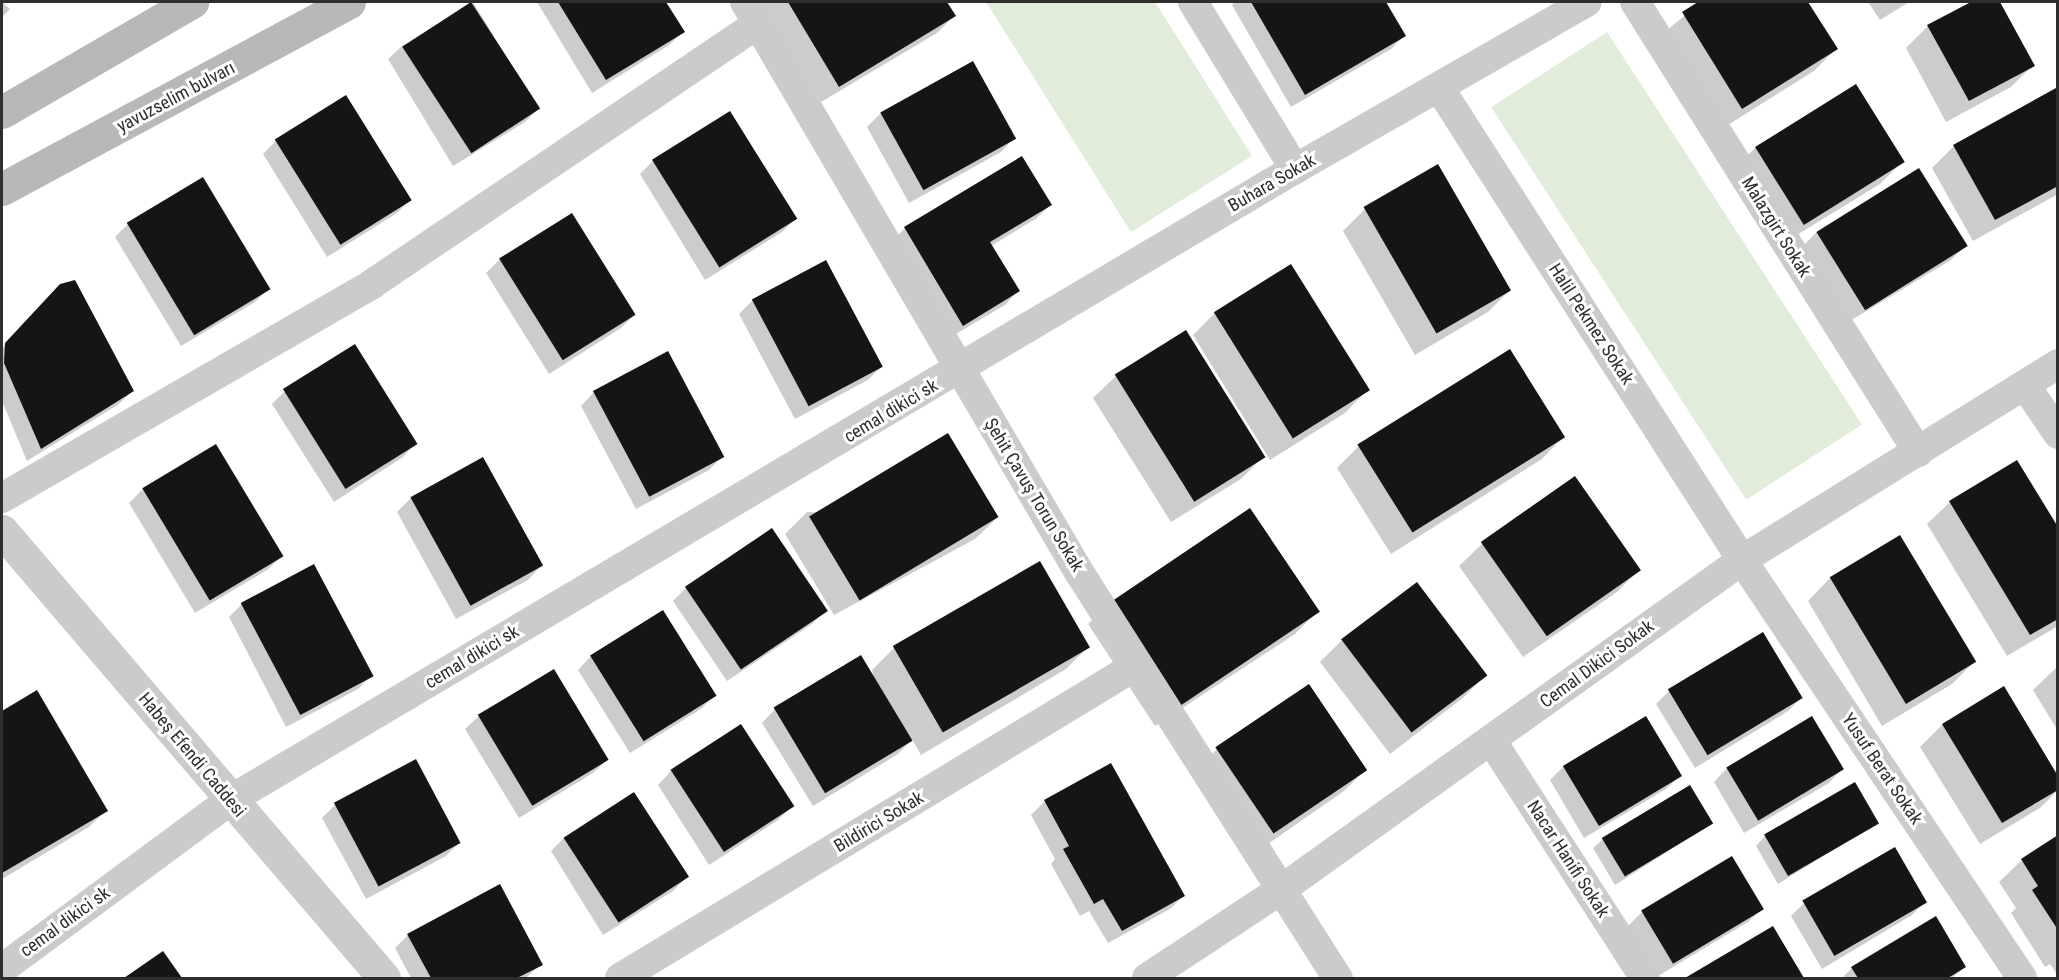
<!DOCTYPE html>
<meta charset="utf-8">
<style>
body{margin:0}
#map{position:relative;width:2059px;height:980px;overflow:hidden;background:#fff;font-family:"Roboto Condensed",sans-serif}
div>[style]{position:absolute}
.green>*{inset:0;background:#e2ecdb;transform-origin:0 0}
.shadow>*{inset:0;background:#0003}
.building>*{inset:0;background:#151515;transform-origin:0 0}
.minor>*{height:30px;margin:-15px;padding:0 15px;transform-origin:15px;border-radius:15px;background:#cbcbcb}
.tertiary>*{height:33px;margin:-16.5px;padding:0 16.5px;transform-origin:16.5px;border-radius:16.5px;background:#cbcbcb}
.secondary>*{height:33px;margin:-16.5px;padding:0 16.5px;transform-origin:16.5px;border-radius:16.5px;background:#b8b8b8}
span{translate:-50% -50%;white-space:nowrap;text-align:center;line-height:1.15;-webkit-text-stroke:6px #fff;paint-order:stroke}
.street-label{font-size:18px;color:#2e2e2e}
.frame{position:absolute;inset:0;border:3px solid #2e2e2e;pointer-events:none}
</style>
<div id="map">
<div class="green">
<div style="clip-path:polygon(986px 2px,1155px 2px,1252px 156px,1131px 232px)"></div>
<div style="left:1607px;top:32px;width:468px;height:138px;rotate:57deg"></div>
</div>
<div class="shadow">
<div style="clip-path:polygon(2px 2px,10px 9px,2px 17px)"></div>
<div style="clip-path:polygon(473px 2px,538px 109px,525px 122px,453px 166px,388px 59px,402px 46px)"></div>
<div style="clip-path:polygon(537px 2px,664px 2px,683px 32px,669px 45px,592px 93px)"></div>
<div style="clip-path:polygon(761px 2px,945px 2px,954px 16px,937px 33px,821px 102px)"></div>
<div style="clip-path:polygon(1235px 2px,1385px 2px,1404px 36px,1391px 49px,1291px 107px,1232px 5px)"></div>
<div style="clip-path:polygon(1701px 2px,1806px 2px,1836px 49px,1814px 71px,1720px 130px,1661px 35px)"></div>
<div style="clip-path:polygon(1868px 2px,1909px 2px,1880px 20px)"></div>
<div style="clip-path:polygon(1974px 2px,1999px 2px,2033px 65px,2011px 87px,1946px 122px,1906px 48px,1928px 26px)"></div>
<div style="clip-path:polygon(1856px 86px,1902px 162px,1880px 184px,1779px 246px,1733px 170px,1755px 148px)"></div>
<div style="clip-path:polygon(2055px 90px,2058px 194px,1973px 241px,1932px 168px,1954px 146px)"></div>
<div style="clip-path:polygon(881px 113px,1014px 138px,1001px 152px,909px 203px,867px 127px)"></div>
<div style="clip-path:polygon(276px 141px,410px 200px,397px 213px,327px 257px,263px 154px)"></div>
<div style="clip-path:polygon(1022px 158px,1050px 205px,1037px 218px,991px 246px,1018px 291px,1005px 305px,949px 338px,891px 242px,905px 228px)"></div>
<div style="clip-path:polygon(653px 161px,795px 219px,782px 232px,705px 280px,640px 174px)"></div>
<div style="clip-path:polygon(1365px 209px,1510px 290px,1488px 312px,1415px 355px,1343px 231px)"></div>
<div style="clip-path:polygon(572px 215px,634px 315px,621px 328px,549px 374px,486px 273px,500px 259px)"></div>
<div style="clip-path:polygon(128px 224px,268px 289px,255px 302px,181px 346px,115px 237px)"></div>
<div style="clip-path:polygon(1817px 232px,1965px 246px,1951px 260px,1850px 321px,1804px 245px)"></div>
<div style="clip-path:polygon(825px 262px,881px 367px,868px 380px,795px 419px,739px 314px,752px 301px)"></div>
<div style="clip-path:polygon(61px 286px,132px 391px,119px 404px,27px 461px,2px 401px,2px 349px)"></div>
<div style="clip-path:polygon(1215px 313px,1367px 390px,1345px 413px,1270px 460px,1193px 335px)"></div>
<div style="clip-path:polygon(1116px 376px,1263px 457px,1241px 479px,1171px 522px,1093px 398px)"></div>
<div style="clip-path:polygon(285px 391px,416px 443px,403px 457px,334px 502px,272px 404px)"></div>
<div style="clip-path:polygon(594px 392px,723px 456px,709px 470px,636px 509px,581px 406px)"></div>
<div style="clip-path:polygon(1564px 436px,1542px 459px,1391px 554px,1337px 468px,1359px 446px)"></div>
<div style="clip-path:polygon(2017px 462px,2058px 530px,2058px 626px,2007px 656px,1927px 524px,1950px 502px)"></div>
<div style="clip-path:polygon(1575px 478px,1639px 570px,1617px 592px,1523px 657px,1459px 566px,1482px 544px)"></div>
<div style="clip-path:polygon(143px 489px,281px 557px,267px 570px,195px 613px,129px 503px)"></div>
<div style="clip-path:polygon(411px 498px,541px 566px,528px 580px,456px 619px,397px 512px)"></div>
<div style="clip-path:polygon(807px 512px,998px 517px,975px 539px,834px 615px,785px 534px)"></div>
<div style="clip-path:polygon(771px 531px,825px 611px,812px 624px,727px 681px,673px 601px,686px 588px)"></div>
<div style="clip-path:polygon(1900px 537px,1974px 662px,1952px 684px,1882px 726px,1808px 601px,1830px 578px)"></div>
<div style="clip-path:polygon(1111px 601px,1317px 612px,1295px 634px,1155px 726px,1088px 624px)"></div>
<div style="clip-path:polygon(242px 604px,371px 676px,358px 689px,286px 727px,229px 617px)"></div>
<div style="clip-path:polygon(1342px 640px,1486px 675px,1464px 697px,1390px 754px,1320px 662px)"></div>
<div style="clip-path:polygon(1088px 647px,1066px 669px,921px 755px,912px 739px,898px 754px,813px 806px,762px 723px,775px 709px,875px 682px,872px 670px,894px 648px)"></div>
<div style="clip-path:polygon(591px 656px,715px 695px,701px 709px,630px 753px,578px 670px)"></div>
<div style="clip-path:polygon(2058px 666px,2058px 731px,2033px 690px)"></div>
<div style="clip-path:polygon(2003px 688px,2058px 790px,2040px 808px,1980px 844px,1920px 747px,1942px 725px)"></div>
<div style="clip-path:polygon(1669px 691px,1801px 698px,1788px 711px,1695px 768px,1656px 704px)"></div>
<div style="clip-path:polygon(36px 692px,106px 810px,89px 827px,2px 879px,2px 712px)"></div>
<div style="clip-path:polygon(479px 716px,607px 760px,593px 773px,519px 818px,465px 729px)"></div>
<div style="clip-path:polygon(741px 727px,792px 806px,778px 820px,709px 865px,658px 785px,671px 771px)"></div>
<div style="clip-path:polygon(1217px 749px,1366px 769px,1344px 791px,1252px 855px,1195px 772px)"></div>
<div style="clip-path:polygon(1110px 765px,1183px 896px,1170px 909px,1108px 943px,1089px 911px,1080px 916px,1051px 864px,1055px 859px,1031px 815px,1044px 802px)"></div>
<div style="clip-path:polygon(1563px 767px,1680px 776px,1666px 789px,1584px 838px,1550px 780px)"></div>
<div style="clip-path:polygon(1727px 768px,1842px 769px,1829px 783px,1744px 833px,1714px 782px)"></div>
<div style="clip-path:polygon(335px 805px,459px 843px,446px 856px,366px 899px,322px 818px)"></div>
<div style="clip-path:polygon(1877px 823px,1778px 884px,1756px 846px,1765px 836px)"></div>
<div style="clip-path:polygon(1711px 824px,1615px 885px,1593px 848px,1603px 839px)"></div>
<div style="clip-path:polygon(2058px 837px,2058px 976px,2050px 964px,2045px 967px,2011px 913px,2016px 908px,1999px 882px,2022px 860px)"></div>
<div style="clip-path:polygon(564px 838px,687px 877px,673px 891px,603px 935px,551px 851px)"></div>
<div style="clip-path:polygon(1732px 859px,1762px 909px,1748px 922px,1658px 976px,1628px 926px,1642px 912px)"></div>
<div style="clip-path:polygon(1925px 902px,1912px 915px,1822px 969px,1791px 916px,1804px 903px)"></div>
<div style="clip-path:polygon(1773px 929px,1802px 978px,1688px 978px)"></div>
<div style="clip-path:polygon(408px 935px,541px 964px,526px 978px,411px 978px,395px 948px)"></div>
<div style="clip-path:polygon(163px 953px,181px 978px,126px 978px)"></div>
<div style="clip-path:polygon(1965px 967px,1952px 978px,1843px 977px,1852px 968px)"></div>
</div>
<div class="building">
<div style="left:471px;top:2px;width:127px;height:82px;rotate:57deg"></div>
<div style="clip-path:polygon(558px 2px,666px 2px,685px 32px,606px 80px)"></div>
<div style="clip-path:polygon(788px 2px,947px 2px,956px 16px,839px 87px)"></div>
<div style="clip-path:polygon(1251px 2px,1386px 2px,1406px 36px,1305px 95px)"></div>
<div style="clip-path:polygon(1698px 2px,1808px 2px,1838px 49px,1742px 109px,1682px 12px)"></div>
<div style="clip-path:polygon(1971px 2px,2000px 2px,2035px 66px,1969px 101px,1927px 25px)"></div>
<div style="left:973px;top:61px;width:89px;height:106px;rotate:61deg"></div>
<div style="left:1856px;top:84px;width:92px;height:119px;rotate:58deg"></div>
<div style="clip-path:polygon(2056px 88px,2058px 186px,1995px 220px,1953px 145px)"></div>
<div style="left:346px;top:95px;width:124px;height:84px;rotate:58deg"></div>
<div style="left:730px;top:111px;width:127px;height:92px;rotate:58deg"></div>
<div style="clip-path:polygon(1022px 156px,1052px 205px,990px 242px,1020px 291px,963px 326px,904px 227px)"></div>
<div style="left:1438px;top:164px;width:146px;height:86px;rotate:60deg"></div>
<div style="left:1919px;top:168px;width:92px;height:121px;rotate:58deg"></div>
<div style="left:203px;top:177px;width:131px;height:89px;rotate:59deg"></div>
<div style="left:572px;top:213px;width:120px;height:86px;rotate:58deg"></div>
<div style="left:826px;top:260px;width:121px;height:84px;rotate:62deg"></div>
<div style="left:1291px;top:264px;width:149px;height:91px;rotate:58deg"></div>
<div style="clip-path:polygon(75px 280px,134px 391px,41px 449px,4px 363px,5px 343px,60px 284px)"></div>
<div style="left:1186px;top:330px;width:150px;height:84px;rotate:58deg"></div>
<div style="left:355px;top:344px;width:118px;height:85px;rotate:58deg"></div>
<div style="left:1510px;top:349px;width:104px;height:180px;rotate:58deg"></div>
<div style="left:668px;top:351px;width:120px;height:85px;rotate:62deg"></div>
<div style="left:948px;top:433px;width:98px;height:162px;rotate:59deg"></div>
<div style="left:216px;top:444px;width:131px;height:86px;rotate:59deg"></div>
<div style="left:483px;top:457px;width:124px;height:83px;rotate:61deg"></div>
<div style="clip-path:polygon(2017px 460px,2058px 527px,2058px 619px,2030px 635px,1949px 501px)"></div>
<div style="left:1575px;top:476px;width:115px;height:115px;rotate:55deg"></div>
<div style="left:1250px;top:508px;width:125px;height:168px;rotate:56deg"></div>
<div style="left:772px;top:528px;width:100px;height:105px;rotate:56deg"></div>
<div style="left:1900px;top:535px;width:148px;height:82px;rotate:59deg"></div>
<div style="left:1040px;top:561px;width:100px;height:170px;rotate:60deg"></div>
<div style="left:314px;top:564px;width:127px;height:83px;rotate:62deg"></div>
<div style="left:1417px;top:582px;width:117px;height:95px;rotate:53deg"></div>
<div style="left:663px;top:610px;width:101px;height:86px;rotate:58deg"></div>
<div style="left:1763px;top:632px;width:77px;height:111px;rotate:59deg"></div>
<div style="left:861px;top:655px;width:100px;height:102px;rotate:59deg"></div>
<div style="left:554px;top:669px;width:106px;height:89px;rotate:59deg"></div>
<div style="left:1309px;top:684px;width:104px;height:113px;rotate:56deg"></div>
<div style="clip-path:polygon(2004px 686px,2058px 776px,2058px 790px,2002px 823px,1942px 724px)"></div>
<div style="clip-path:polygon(37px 690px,108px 811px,2px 873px,2px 711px)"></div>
<div style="left:1646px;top:716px;width:70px;height:97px;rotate:59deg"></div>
<div style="left:1812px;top:716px;width:62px;height:100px;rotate:59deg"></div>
<div style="left:741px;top:724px;width:98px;height:84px;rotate:57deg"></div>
<div style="left:416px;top:759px;width:95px;height:93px;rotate:62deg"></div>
<div style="clip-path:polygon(1111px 763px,1185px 896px,1122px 931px,1103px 899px,1094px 904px,1063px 849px,1069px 846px,1044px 800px)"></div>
<div style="left:1855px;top:782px;width:48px;height:105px;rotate:60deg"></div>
<div style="left:1690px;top:785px;width:45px;height:103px;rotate:59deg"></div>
<div style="left:634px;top:792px;width:101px;height:84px;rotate:57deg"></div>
<div style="clip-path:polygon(2058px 835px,2058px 930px,2032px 890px,2038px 886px,2021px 859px)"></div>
<div style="left:1895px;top:847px;width:64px;height:107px;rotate:60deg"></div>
<div style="left:1732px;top:856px;width:62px;height:106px;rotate:59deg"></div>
<div style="clip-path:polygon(500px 884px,543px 965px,517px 978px,431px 978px,407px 934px)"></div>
<div style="clip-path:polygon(1936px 916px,1966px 967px,1948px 978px,1858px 978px,1851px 967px)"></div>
<div style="clip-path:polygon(1773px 926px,1804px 978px,1685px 978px)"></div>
<div style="clip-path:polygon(163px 951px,182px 978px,124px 978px)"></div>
</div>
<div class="minor">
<div style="left:745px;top:2px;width:661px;rotate:59.63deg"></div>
<div style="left:1079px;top:572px;width:482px;rotate:57.5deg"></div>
<div style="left:1193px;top:2px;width:196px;rotate:58.6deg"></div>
<div style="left:1635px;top:2px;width:532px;rotate:57.83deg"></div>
<div style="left:1440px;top:89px;width:560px;rotate:57.33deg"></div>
<div style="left:1742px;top:560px;width:503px;rotate:56.18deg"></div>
<div style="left:2025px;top:385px;width:59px;rotate:56deg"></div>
<div style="left:2px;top:498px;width:427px;rotate:-30deg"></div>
<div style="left:372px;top:284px;width:465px;rotate:-34deg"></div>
<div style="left:1491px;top:740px;width:283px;rotate:57.1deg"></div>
<div style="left:2px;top:969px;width:284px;rotate:-36.5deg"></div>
<div style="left:230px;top:800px;width:1238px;rotate:-30.65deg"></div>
<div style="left:1295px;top:169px;width:336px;rotate:-29.8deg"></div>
<div style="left:620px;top:978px;width:604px;rotate:-31.19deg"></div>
<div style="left:1147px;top:978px;width:162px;rotate:-33.4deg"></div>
<div style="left:1282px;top:889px;width:566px;rotate:-35.57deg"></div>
<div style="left:1742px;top:560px;width:372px;rotate:-31.8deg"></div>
</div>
<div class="tertiary">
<div style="left:2px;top:531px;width:588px;rotate:49.48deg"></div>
</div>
<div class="secondary">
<div style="left:2px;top:112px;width:220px;rotate:-30.1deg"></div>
<div style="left:2px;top:189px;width:394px;rotate:-28.3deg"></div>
</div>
<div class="street-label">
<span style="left:176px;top:97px;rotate:-28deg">yavuzselim bulvarı</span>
<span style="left:1272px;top:183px;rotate:-30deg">Buhara Sokak</span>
<span style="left:1776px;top:227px;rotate:58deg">Malazgirt Sokak</span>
<span style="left:1591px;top:324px;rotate:57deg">Halil Pekmez Sokak</span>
<span style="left:891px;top:411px;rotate:-31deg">cemal dikici sk</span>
<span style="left:1034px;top:495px;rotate:59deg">Şehit Çavuş Torun Sokak</span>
<span style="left:472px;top:657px;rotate:-31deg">cemal dikici sk</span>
<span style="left:1597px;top:664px;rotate:-36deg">Cemal Dikici Sokak</span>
<span style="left:192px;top:755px;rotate:50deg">Habeş Efendi Caddesi</span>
<span style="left:1882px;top:769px;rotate:56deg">Yusuf Berat Sokak</span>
<span style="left:879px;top:822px;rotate:-31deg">Bildirici Sokak</span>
<span style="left:1568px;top:859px;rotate:57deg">Nacar Hanifi Sokak</span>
<span style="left:65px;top:922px;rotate:-36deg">cemal dikici sk</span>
</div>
<div class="frame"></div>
</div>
